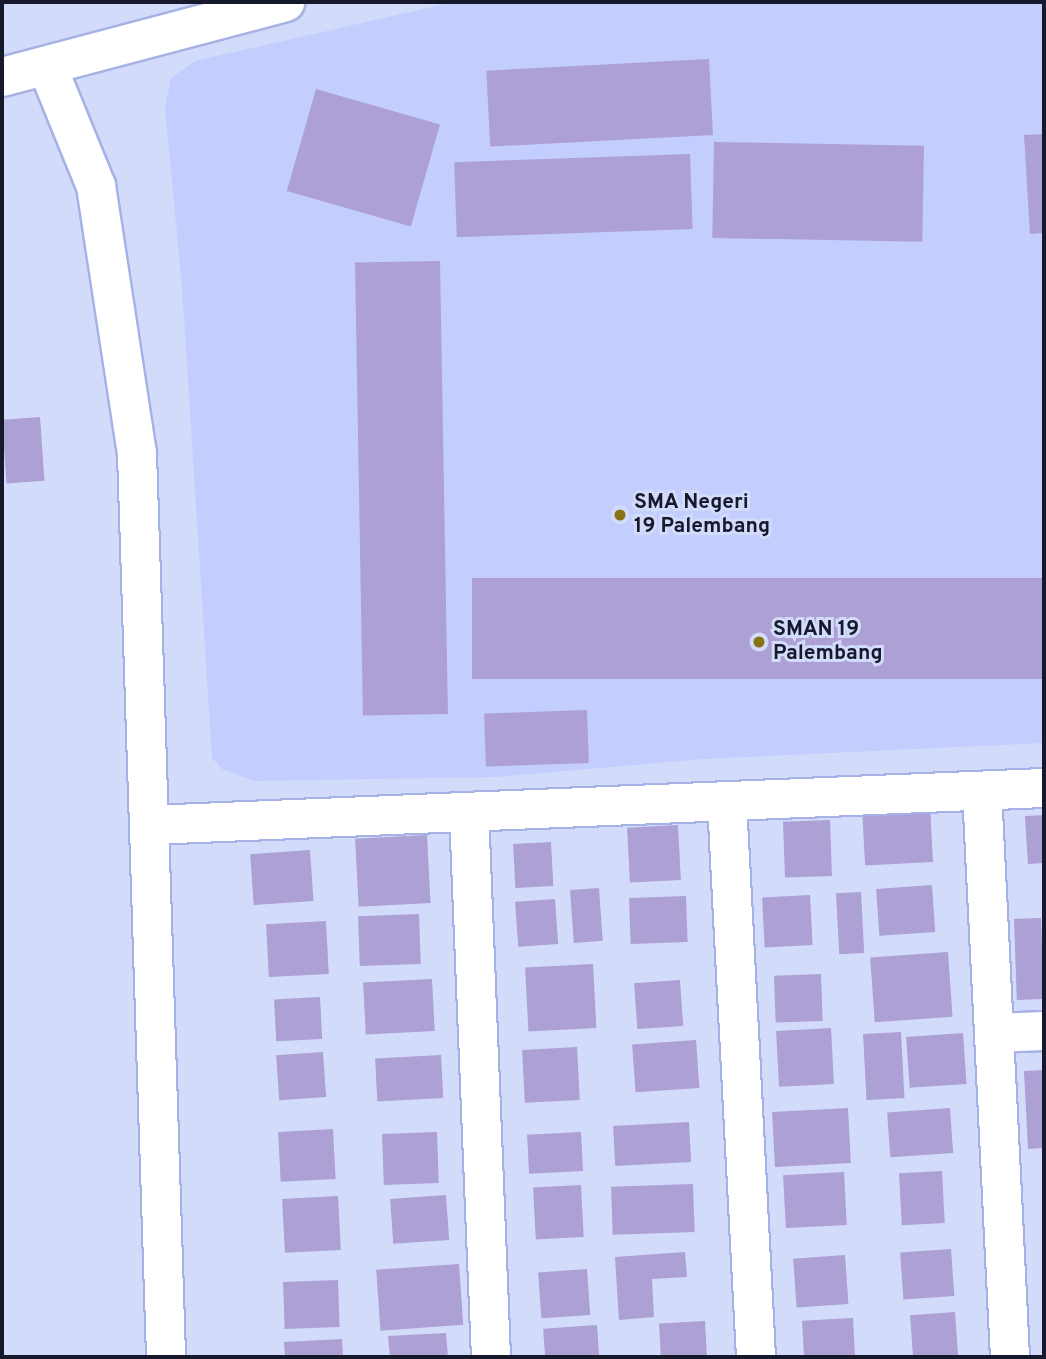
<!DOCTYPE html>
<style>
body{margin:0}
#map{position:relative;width:1046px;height:1359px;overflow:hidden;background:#d3dbfb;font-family:Overpass,sans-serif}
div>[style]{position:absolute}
.built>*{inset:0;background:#c3cefe}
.building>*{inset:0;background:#aca0d4;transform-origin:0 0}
.roads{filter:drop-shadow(2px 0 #a6b1e5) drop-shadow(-2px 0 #a6b1e5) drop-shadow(0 2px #a6b1e5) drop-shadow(0 -2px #a6b1e5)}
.minor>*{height:38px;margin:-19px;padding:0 19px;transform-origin:19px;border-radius:19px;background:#fff}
.dots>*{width:19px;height:19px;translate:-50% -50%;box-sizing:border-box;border:4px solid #d3dbfb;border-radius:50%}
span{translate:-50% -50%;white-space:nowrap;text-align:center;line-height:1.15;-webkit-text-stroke:6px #d3dbfb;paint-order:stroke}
.poi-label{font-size:21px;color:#16192c;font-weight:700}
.left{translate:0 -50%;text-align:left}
.frame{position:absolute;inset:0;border:4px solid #16192c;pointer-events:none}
</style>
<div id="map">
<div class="built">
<div style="clip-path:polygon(454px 2px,1044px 2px,1044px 743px,704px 759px,497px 777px,254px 781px,222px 769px,212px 758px,182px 287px,165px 109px,171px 78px,195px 61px)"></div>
</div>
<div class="building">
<div style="left:709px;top:59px;width:76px;height:223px;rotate:87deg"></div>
<div style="left:316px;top:89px;width:129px;height:106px;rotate:16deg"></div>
<div style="clip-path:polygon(1044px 134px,1044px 233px,1030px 234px,1024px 135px)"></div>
<div style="left:714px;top:142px;width:210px;height:96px;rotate:1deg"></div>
<div style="left:690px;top:154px;width:75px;height:236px;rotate:88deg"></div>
<div style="left:440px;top:261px;width:453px;height:85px;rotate:89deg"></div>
<div style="left:40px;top:417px;width:64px;height:38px;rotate:86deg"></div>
<div style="left:1044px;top:578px;width:101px;height:572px;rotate:90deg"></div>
<div style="left:587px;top:710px;width:53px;height:103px;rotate:88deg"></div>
<div style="left:930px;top:805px;width:57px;height:68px;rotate:87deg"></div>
<div style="clip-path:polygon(1044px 815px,1044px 863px,1028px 864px,1025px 816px)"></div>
<div style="left:830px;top:820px;width:56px;height:47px;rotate:88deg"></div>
<div style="left:678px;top:825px;width:55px;height:51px;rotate:87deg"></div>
<div style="left:427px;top:835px;width:68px;height:72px;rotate:87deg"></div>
<div style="left:551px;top:842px;width:44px;height:38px;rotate:87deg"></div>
<div style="left:310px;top:850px;width:51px;height:60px;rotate:86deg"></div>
<div style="left:932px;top:885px;width:47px;height:56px;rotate:86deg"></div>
<div style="left:599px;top:888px;width:53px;height:29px;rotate:86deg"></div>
<div style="left:861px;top:892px;width:61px;height:25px;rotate:87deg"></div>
<div style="left:810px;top:895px;width:50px;height:48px;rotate:87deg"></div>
<div style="left:686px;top:896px;width:46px;height:57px;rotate:88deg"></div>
<div style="left:555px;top:899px;width:45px;height:40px;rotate:86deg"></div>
<div style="left:419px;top:914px;width:50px;height:61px;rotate:88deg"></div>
<div style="left:1041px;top:918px;width:81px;height:27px;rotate:88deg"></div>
<div style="left:326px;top:921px;width:53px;height:60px;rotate:87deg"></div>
<div style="left:948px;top:952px;width:65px;height:78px;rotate:86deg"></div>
<div style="left:593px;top:964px;width:64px;height:68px;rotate:87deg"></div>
<div style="left:821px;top:974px;width:47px;height:47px;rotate:88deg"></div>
<div style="left:432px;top:979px;width:52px;height:69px;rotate:87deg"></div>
<div style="left:680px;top:980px;width:46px;height:46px;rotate:86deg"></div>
<div style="left:320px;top:997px;width:42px;height:46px;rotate:87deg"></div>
<div style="left:831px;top:1028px;width:56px;height:55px;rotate:87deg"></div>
<div style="left:901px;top:1032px;width:66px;height:38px;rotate:87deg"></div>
<div style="left:963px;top:1033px;width:51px;height:57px;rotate:86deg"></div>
<div style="left:696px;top:1040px;width:48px;height:64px;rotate:86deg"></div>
<div style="left:577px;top:1047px;width:53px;height:55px;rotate:87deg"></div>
<div style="left:323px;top:1052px;width:45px;height:47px;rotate:86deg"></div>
<div style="left:441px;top:1055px;width:43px;height:66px;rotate:87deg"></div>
<div style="clip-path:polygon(1044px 1070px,1044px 1148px,1028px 1149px,1024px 1071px)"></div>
<div style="left:848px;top:1108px;width:55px;height:76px;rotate:87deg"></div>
<div style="left:950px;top:1108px;width:45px;height:63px;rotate:86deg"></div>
<div style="left:689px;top:1122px;width:40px;height:76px;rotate:87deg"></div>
<div style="left:333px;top:1129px;width:50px;height:55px;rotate:87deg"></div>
<div style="left:437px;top:1132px;width:51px;height:55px;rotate:88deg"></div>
<div style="left:581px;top:1132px;width:39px;height:54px;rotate:87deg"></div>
<div style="left:942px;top:1171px;width:52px;height:43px;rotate:87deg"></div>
<div style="left:844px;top:1172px;width:53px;height:61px;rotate:87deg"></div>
<div style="left:693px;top:1184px;width:48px;height:82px;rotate:88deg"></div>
<div style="left:581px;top:1185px;width:52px;height:48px;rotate:87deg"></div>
<div style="left:446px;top:1195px;width:45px;height:56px;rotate:86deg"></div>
<div style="left:338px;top:1196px;width:54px;height:56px;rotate:87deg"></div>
<div style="left:951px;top:1249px;width:47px;height:51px;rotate:86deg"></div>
<div style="clip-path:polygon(685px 1252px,687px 1277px,652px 1279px,654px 1317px,619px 1320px,615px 1257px)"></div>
<div style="left:845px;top:1255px;width:49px;height:52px;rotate:86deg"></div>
<div style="left:459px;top:1264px;width:61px;height:83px;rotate:86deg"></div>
<div style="left:587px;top:1269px;width:46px;height:49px;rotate:86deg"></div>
<div style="left:338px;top:1280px;width:47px;height:55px;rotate:88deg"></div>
<div style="left:955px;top:1312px;width:45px;height:45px;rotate:86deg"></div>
<div style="left:853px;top:1318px;width:39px;height:51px;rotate:87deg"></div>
<div style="left:705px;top:1321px;width:36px;height:46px;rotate:87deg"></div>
<div style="left:597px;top:1325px;width:32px;height:54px;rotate:86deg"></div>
<div style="clip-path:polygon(446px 1333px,448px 1357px,390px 1357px,388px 1336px)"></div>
<div style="clip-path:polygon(342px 1339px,343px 1357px,285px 1357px,284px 1342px)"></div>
</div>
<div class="roads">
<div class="minor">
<div style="left:47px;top:66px;width:130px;rotate:67.8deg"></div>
<div style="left:96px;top:186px;width:270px;rotate:81.3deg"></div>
<div style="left:137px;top:453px;width:904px;rotate:88.16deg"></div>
<div style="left:2px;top:77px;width:293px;rotate:-14.8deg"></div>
<div style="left:982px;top:791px;width:567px;rotate:87.17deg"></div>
<div style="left:727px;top:802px;width:556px;rotate:87.01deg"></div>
<div style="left:469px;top:812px;width:545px;rotate:87.69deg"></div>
<div style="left:150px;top:825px;width:895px;rotate:-2.37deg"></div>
<div style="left:994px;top:1033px;width:50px;rotate:-2.3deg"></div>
</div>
</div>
<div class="dots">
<div style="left:620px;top:515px;background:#877214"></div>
<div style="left:759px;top:642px;background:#877214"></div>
</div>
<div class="poi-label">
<span class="left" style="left:634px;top:515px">SMA Negeri<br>19 Palembang</span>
<span class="left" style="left:773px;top:642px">SMAN 19<br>Palembang</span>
</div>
<div class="frame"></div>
</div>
